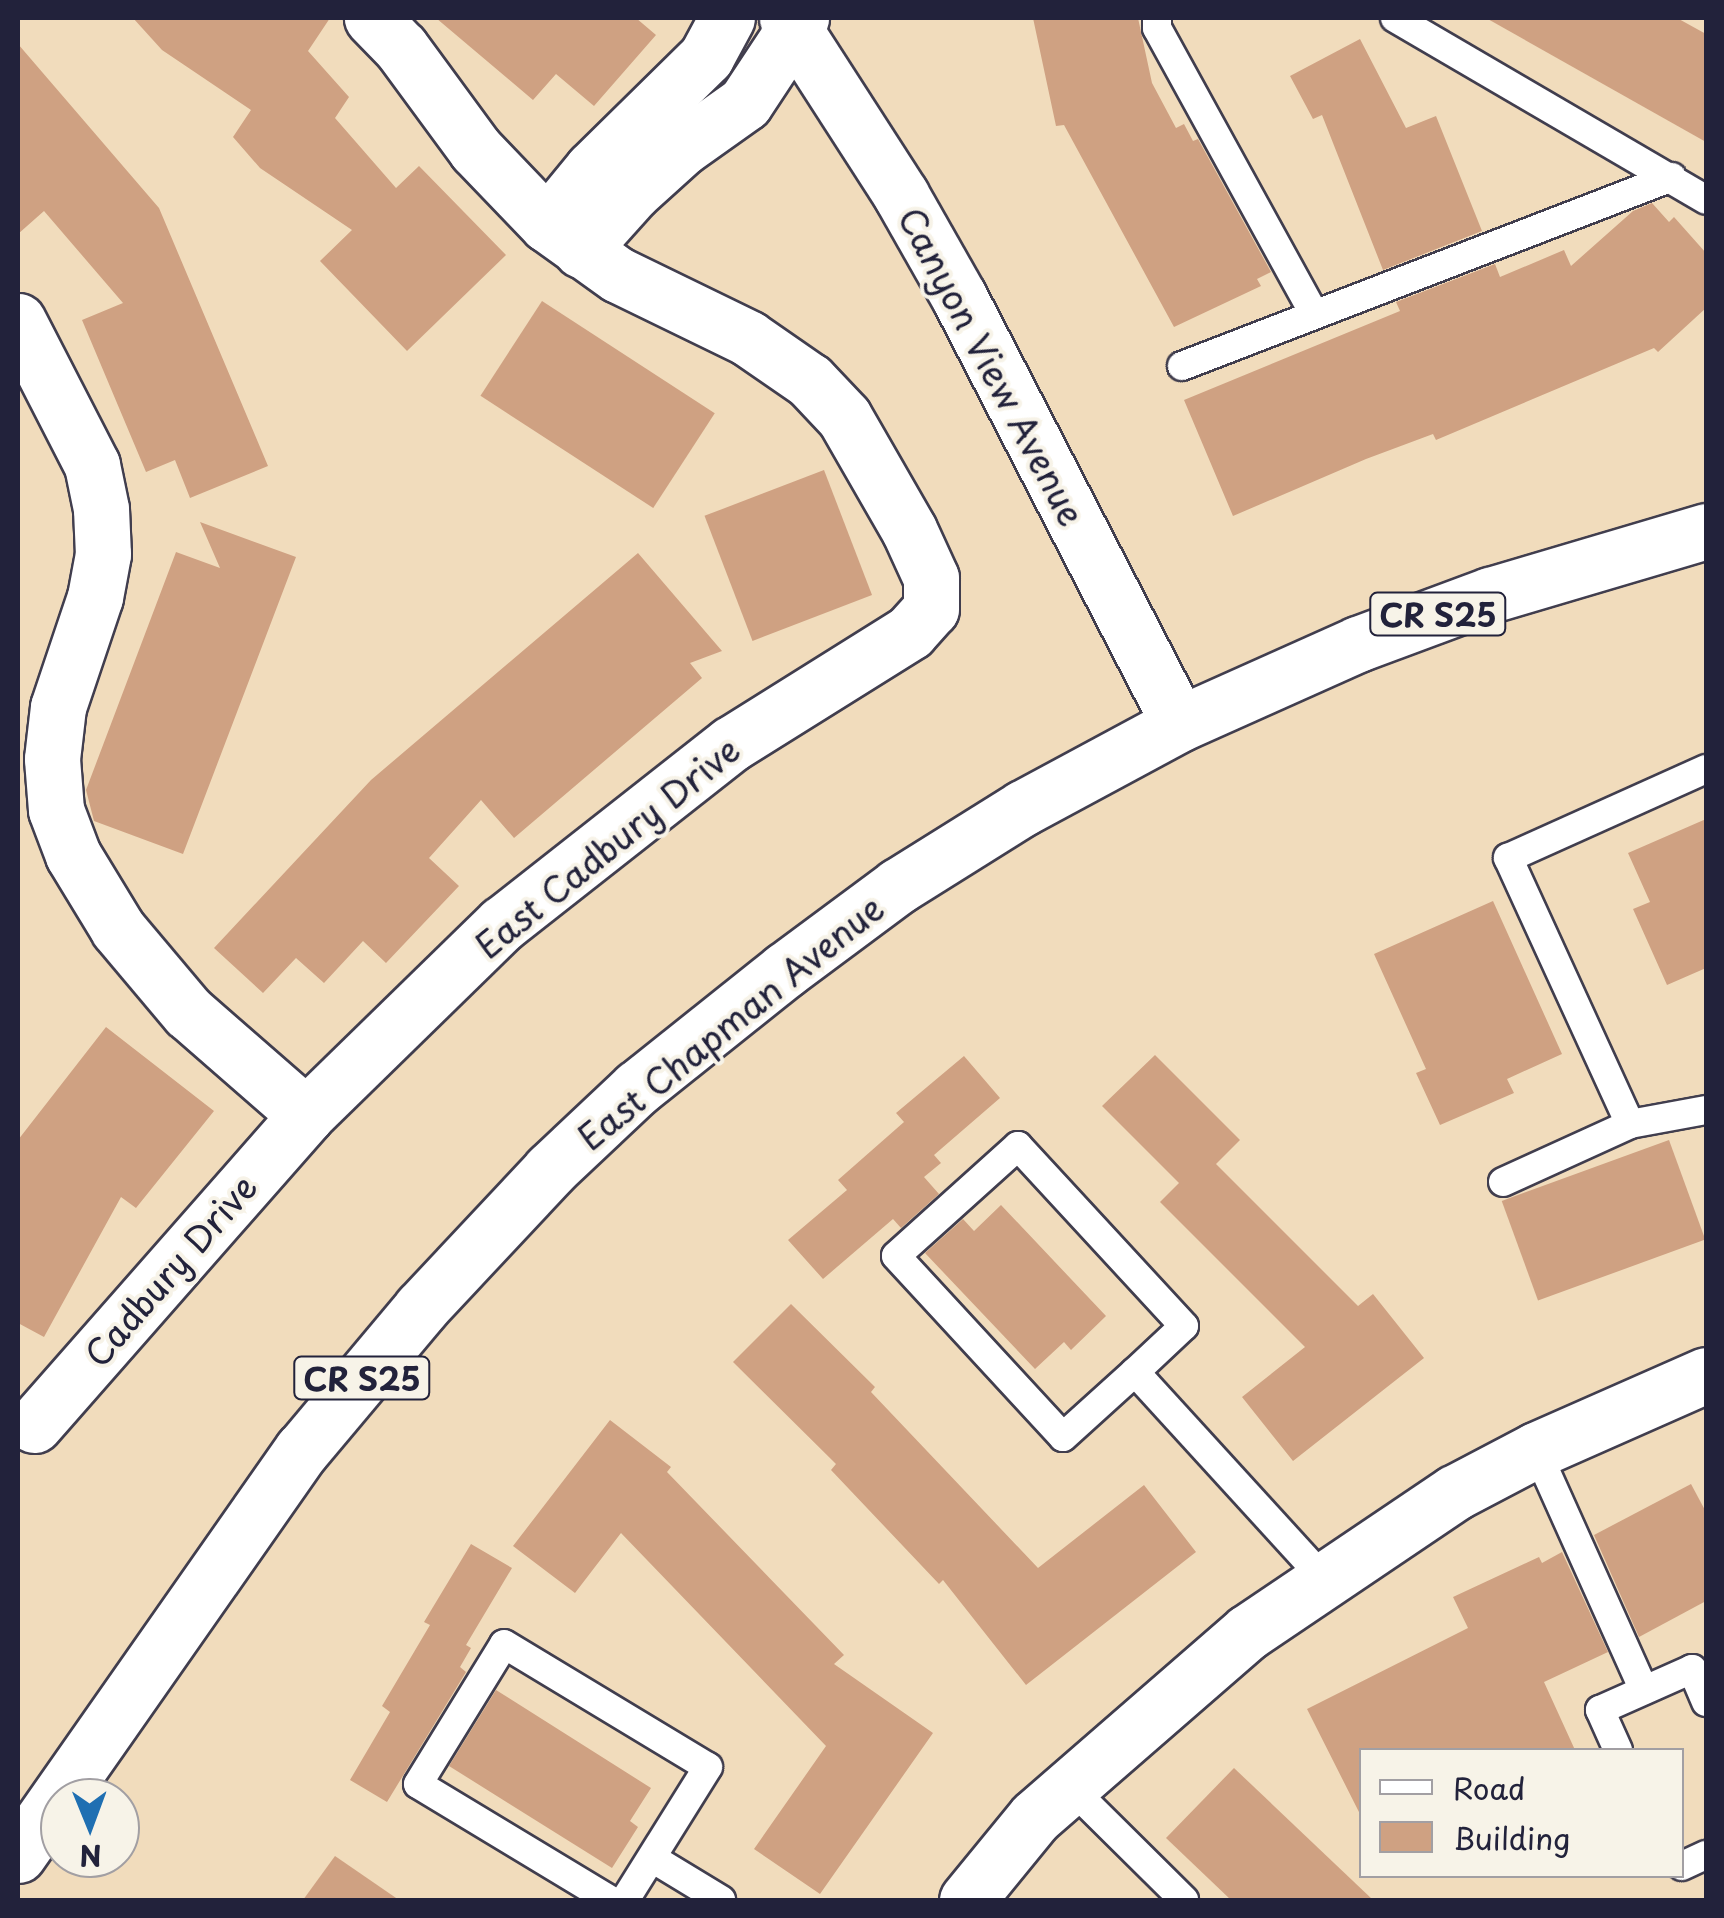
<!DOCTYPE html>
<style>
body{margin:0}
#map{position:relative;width:1724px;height:1918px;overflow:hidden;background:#f1dcbc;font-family:"Playpen Sans",sans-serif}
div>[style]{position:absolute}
.building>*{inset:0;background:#cfa182;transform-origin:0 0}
.roads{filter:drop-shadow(2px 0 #413e4e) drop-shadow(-2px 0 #413e4e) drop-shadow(0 2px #413e4e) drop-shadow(0 -2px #413e4e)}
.lane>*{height:28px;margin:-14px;padding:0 14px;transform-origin:14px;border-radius:14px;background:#fff}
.street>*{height:55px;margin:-27.5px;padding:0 27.5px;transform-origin:27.5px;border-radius:27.5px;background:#fff}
.secondary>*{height:55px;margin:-27.5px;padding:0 27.5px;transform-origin:27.5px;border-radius:27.5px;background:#fff}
.primary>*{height:55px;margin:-27.5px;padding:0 27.5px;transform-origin:27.5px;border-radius:27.5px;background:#fff}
span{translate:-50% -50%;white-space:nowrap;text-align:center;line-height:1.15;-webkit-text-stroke:8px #f7f3e8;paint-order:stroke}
.shield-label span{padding:2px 8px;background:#f7f3e8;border:2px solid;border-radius:8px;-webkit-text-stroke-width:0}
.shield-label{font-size:32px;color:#22223b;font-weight:700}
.street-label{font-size:35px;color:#22223b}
.frame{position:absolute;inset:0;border:20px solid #22223b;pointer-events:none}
.legend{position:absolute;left:1359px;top:1748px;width:325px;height:130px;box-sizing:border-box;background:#f7f3e8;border:2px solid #a29fa3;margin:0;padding:12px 18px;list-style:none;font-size:30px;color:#22223b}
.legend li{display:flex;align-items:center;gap:20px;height:50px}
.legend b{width:50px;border:2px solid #a29fa3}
.north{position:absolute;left:40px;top:1778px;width:100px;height:100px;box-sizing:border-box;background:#f7f3e8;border:2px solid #a29fa3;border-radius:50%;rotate:179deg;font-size:28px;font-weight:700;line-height:40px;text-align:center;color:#22223b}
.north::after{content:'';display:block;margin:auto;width:35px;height:45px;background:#1f6fb2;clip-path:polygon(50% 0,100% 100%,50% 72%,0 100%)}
</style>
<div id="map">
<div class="building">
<div style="clip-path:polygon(133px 18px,330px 18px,308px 51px,349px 97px,335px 118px,396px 188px,419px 166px,506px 255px,407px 351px,320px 261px,352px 230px,260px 168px,233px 137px,251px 110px,162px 50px)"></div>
<div style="clip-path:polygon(436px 18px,636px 18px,656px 35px,594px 106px,556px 74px,533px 100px)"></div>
<div style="clip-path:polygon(1033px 18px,1138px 18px,1152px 83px,1176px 128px,1184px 124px,1193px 141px,1198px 139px,1271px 272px,1257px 279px,1261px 286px,1174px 327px,1064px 125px,1056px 126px)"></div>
<div style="clip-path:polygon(1486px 18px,1677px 18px,1706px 34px,1706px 142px)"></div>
<div style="clip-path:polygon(1360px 39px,1406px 128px,1436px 116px,1482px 231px,1383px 270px,1322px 115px,1313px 119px,1290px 76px)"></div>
<div style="clip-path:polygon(18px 44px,159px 208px,268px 466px,190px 498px,175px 460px,146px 472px,82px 320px,123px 303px,44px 211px,18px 234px)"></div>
<div style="clip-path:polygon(1652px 203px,1669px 222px,1674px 217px,1706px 253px,1706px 308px,1658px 352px,1654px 348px,1436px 440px,1433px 434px,1366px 459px,1233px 516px,1184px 400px,1400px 311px,1396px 302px,1495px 264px,1500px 277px,1564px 250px,1571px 266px,1633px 211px)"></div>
<div style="left:542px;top:301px;width:206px;height:113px;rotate:33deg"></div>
<div style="left:824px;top:470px;width:134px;height:128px;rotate:69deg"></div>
<div style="clip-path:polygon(200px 522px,296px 557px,183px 854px,94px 821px,86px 790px,176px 552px,220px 568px)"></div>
<div style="clip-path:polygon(638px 553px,722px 651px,690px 663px,702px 678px,514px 838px,481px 800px,429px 858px,459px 886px,386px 963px,363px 941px,324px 983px,296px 958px,263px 993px,214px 948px,371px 780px)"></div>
<div style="clip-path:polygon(1706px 819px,1706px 968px,1667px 985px,1633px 909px,1650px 902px,1628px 853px)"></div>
<div style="clip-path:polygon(1493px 901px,1562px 1054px,1507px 1079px,1514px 1093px,1440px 1125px,1416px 1073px,1426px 1069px,1374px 954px)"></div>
<div style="clip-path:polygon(106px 1027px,214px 1111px,136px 1208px,121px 1197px,44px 1337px,18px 1323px,18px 1140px)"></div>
<div style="clip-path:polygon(1155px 1055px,1240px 1140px,1216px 1164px,1358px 1306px,1373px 1294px,1424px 1358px,1293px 1461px,1242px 1397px,1305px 1347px,1160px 1202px,1179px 1183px,1102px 1106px)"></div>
<div style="clip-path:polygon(964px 1056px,1000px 1098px,934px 1155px,941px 1163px,924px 1177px,939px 1194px,901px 1228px,893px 1219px,823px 1279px,788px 1240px,847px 1190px,838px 1180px,904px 1122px,896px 1113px)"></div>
<div style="left:1669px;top:1140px;width:106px;height:178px;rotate:70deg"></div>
<div style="clip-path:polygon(1001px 1205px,1106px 1316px,1071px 1350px,1064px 1342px,1035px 1369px,925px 1253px,963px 1219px,974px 1231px)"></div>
<div style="clip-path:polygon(791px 1304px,875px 1387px,871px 1392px,1038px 1568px,1144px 1485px,1196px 1552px,1026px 1685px,943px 1580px,939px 1584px,831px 1470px,836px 1464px,733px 1362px)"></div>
<div style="clip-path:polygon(610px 1420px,671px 1467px,667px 1472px,844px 1655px,834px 1664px,933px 1733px,820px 1894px,754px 1849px,826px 1746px,621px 1533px,575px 1593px,513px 1546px)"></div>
<div style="clip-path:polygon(1691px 1484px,1706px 1512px,1706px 1601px,1639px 1637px,1594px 1535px)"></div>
<div style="clip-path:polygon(471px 1544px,512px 1568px,466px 1645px,471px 1648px,460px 1667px,466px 1672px,387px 1802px,350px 1780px,390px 1712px,382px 1706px,430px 1625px,424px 1622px)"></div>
<div style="clip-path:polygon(1562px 1552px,1608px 1652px,1544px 1682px,1575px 1750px,1362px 1750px,1362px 1818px,1307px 1709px,1468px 1628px,1453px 1597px,1539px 1557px,1542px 1563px)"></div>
<div style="clip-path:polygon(496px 1690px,651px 1788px,630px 1821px,638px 1827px,612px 1868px,449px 1766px)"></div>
<div style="clip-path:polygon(1234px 1768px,1373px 1900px,1231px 1900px,1166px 1838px)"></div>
<div style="clip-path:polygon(335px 1856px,399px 1900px,303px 1900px)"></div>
</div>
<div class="roads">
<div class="lane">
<div style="left:1157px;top:18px;width:10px;rotate:90deg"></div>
<div style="left:1157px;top:28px;width:326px;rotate:61.2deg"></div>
<div style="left:1395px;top:18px;width:360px;rotate:30.3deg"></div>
<div style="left:1182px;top:366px;width:525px;rotate:-21.09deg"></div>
<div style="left:1630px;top:1124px;width:293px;rotate:-114.6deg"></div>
<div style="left:1508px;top:858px;width:217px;rotate:-24.2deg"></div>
<div style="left:1503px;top:1182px;width:140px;rotate:-24.5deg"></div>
<div style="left:1630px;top:1124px;width:77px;rotate:-10.4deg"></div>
<div style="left:1135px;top:1372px;width:67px;rotate:-43.2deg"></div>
<div style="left:1184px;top:1326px;width:245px;rotate:-132.7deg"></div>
<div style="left:1018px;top:1146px;width:164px;rotate:138deg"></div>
<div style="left:896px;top:1256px;width:246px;rotate:47.3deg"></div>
<div style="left:1063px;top:1437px;width:97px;rotate:-42.1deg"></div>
<div style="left:1135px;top:1372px;width:280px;rotate:47.6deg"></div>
<div style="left:1536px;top:1450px;width:263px;rotate:65.8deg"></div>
<div style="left:1618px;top:1750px;width:44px;rotate:-114.2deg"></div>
<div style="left:1600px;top:1710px;width:101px;rotate:-24deg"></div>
<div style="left:1692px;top:1669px;width:36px;rotate:67deg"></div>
<div style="left:1069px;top:1786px;width:162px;rotate:44.7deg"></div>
<div style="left:652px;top:1858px;width:81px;rotate:31.3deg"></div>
<div style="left:1682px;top:1866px;width:26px;rotate:-25deg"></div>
<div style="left:610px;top:1900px;width:224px;rotate:-148.9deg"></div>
<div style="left:418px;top:1784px;width:164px;rotate:-58.4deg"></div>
<div style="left:504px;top:1644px;width:238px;rotate:31.1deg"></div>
<div style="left:708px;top:1767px;width:157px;rotate:122deg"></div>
</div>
<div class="street">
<div style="left:547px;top:224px;width:71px;rotate:-50.7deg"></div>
<div style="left:592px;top:169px;width:160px;rotate:-44.5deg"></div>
<div style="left:706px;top:57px;width:44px;rotate:-61.7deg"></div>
<div style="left:581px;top:250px;width:78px;rotate:-48.1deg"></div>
<div style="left:633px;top:192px;width:67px;rotate:-42deg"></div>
<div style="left:683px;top:147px;width:76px;rotate:-35.4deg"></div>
<div style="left:745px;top:103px;width:102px;rotate:-56.6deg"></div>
<div style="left:18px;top:321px;width:162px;rotate:62.8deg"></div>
<div style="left:92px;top:465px;width:45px;rotate:78.4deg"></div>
<div style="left:101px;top:509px;width:45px;rotate:87.5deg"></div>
<div style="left:103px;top:554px;width:44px;rotate:100.5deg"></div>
<div style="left:95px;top:597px;width:116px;rotate:108.6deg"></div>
<div style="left:58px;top:707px;width:52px;rotate:96.6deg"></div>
<div style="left:52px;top:759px;width:51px;rotate:85.5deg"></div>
<div style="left:56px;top:810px;width:48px;rotate:69.3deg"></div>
<div style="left:73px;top:855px;width:87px;rotate:58.7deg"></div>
<div style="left:118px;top:929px;width:109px;rotate:49.9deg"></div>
<div style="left:188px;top:1012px;width:157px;rotate:41.1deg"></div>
<div style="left:34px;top:1425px;width:412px;rotate:-48.7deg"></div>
<div style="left:306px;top:1115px;width:274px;rotate:-44.3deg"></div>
<div style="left:502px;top:924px;width:291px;rotate:-38.2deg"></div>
<div style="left:731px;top:744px;width:211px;rotate:-32deg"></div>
<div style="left:910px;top:632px;width:31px;rotate:-48deg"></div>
<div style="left:931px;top:609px;width:31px;rotate:-90deg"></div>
<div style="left:931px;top:578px;width:53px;rotate:-114.6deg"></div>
<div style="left:909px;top:530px;width:130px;rotate:-119.9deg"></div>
<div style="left:844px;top:417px;width:50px;rotate:-133.4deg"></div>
<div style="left:810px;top:381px;width:75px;rotate:-145.3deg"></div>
<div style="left:748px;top:338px;width:144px;rotate:-154.1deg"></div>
<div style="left:618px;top:275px;width:87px;rotate:-144.3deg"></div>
<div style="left:547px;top:224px;width:103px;rotate:-133.8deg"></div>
<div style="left:476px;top:150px;width:127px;rotate:-126.3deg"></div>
<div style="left:401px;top:48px;width:42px;rotate:-134deg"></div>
<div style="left:967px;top:1900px;width:107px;rotate:-50.7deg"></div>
<div style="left:1035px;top:1817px;width:282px;rotate:-41deg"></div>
<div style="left:1248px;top:1632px;width:249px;rotate:-34deg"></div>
<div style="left:1454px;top:1493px;width:93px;rotate:-27.7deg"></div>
<div style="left:1536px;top:1450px;width:186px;rotate:-23.8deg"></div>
</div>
<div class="secondary">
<div style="left:787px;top:18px;width:211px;rotate:57.2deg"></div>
<div style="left:901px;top:195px;width:117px;rotate:60.4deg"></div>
<div style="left:959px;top:297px;width:480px;rotate:62.7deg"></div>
</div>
<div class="primary">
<div style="left:18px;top:1855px;width:495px;rotate:-55deg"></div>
<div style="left:302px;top:1450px;width:185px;rotate:-50deg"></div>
<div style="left:421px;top:1308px;width:189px;rotate:-46.9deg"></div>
<div style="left:550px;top:1170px;width:120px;rotate:-43.3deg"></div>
<div style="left:637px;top:1088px;width:189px;rotate:-38.6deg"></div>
<div style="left:785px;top:970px;width:141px;rotate:-36.6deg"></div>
<div style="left:898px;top:886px;width:147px;rotate:-32deg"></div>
<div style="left:1023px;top:808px;width:177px;rotate:-28.3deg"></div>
<div style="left:1179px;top:724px;width:196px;rotate:-24.1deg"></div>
<div style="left:1358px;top:644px;width:141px;rotate:-20.4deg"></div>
<div style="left:1490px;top:595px;width:225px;rotate:-16.5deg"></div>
</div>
</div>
<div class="shield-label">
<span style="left:1438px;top:614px">CR S25</span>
<span style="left:362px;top:1378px">CR S25</span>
</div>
<div class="street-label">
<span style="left:992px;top:366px;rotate:62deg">Canyon View Avenue</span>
<span style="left:607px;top:847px;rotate:-39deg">East Cadbury Drive</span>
<span style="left:730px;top:1022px;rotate:-39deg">East Chapman Avenue</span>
<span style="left:170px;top:1270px;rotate:-49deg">Cadbury Drive</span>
</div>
<div class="frame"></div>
<ul class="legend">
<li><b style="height:12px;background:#fff"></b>Road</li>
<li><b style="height:28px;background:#cfa182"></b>Building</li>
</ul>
<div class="north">N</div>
</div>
